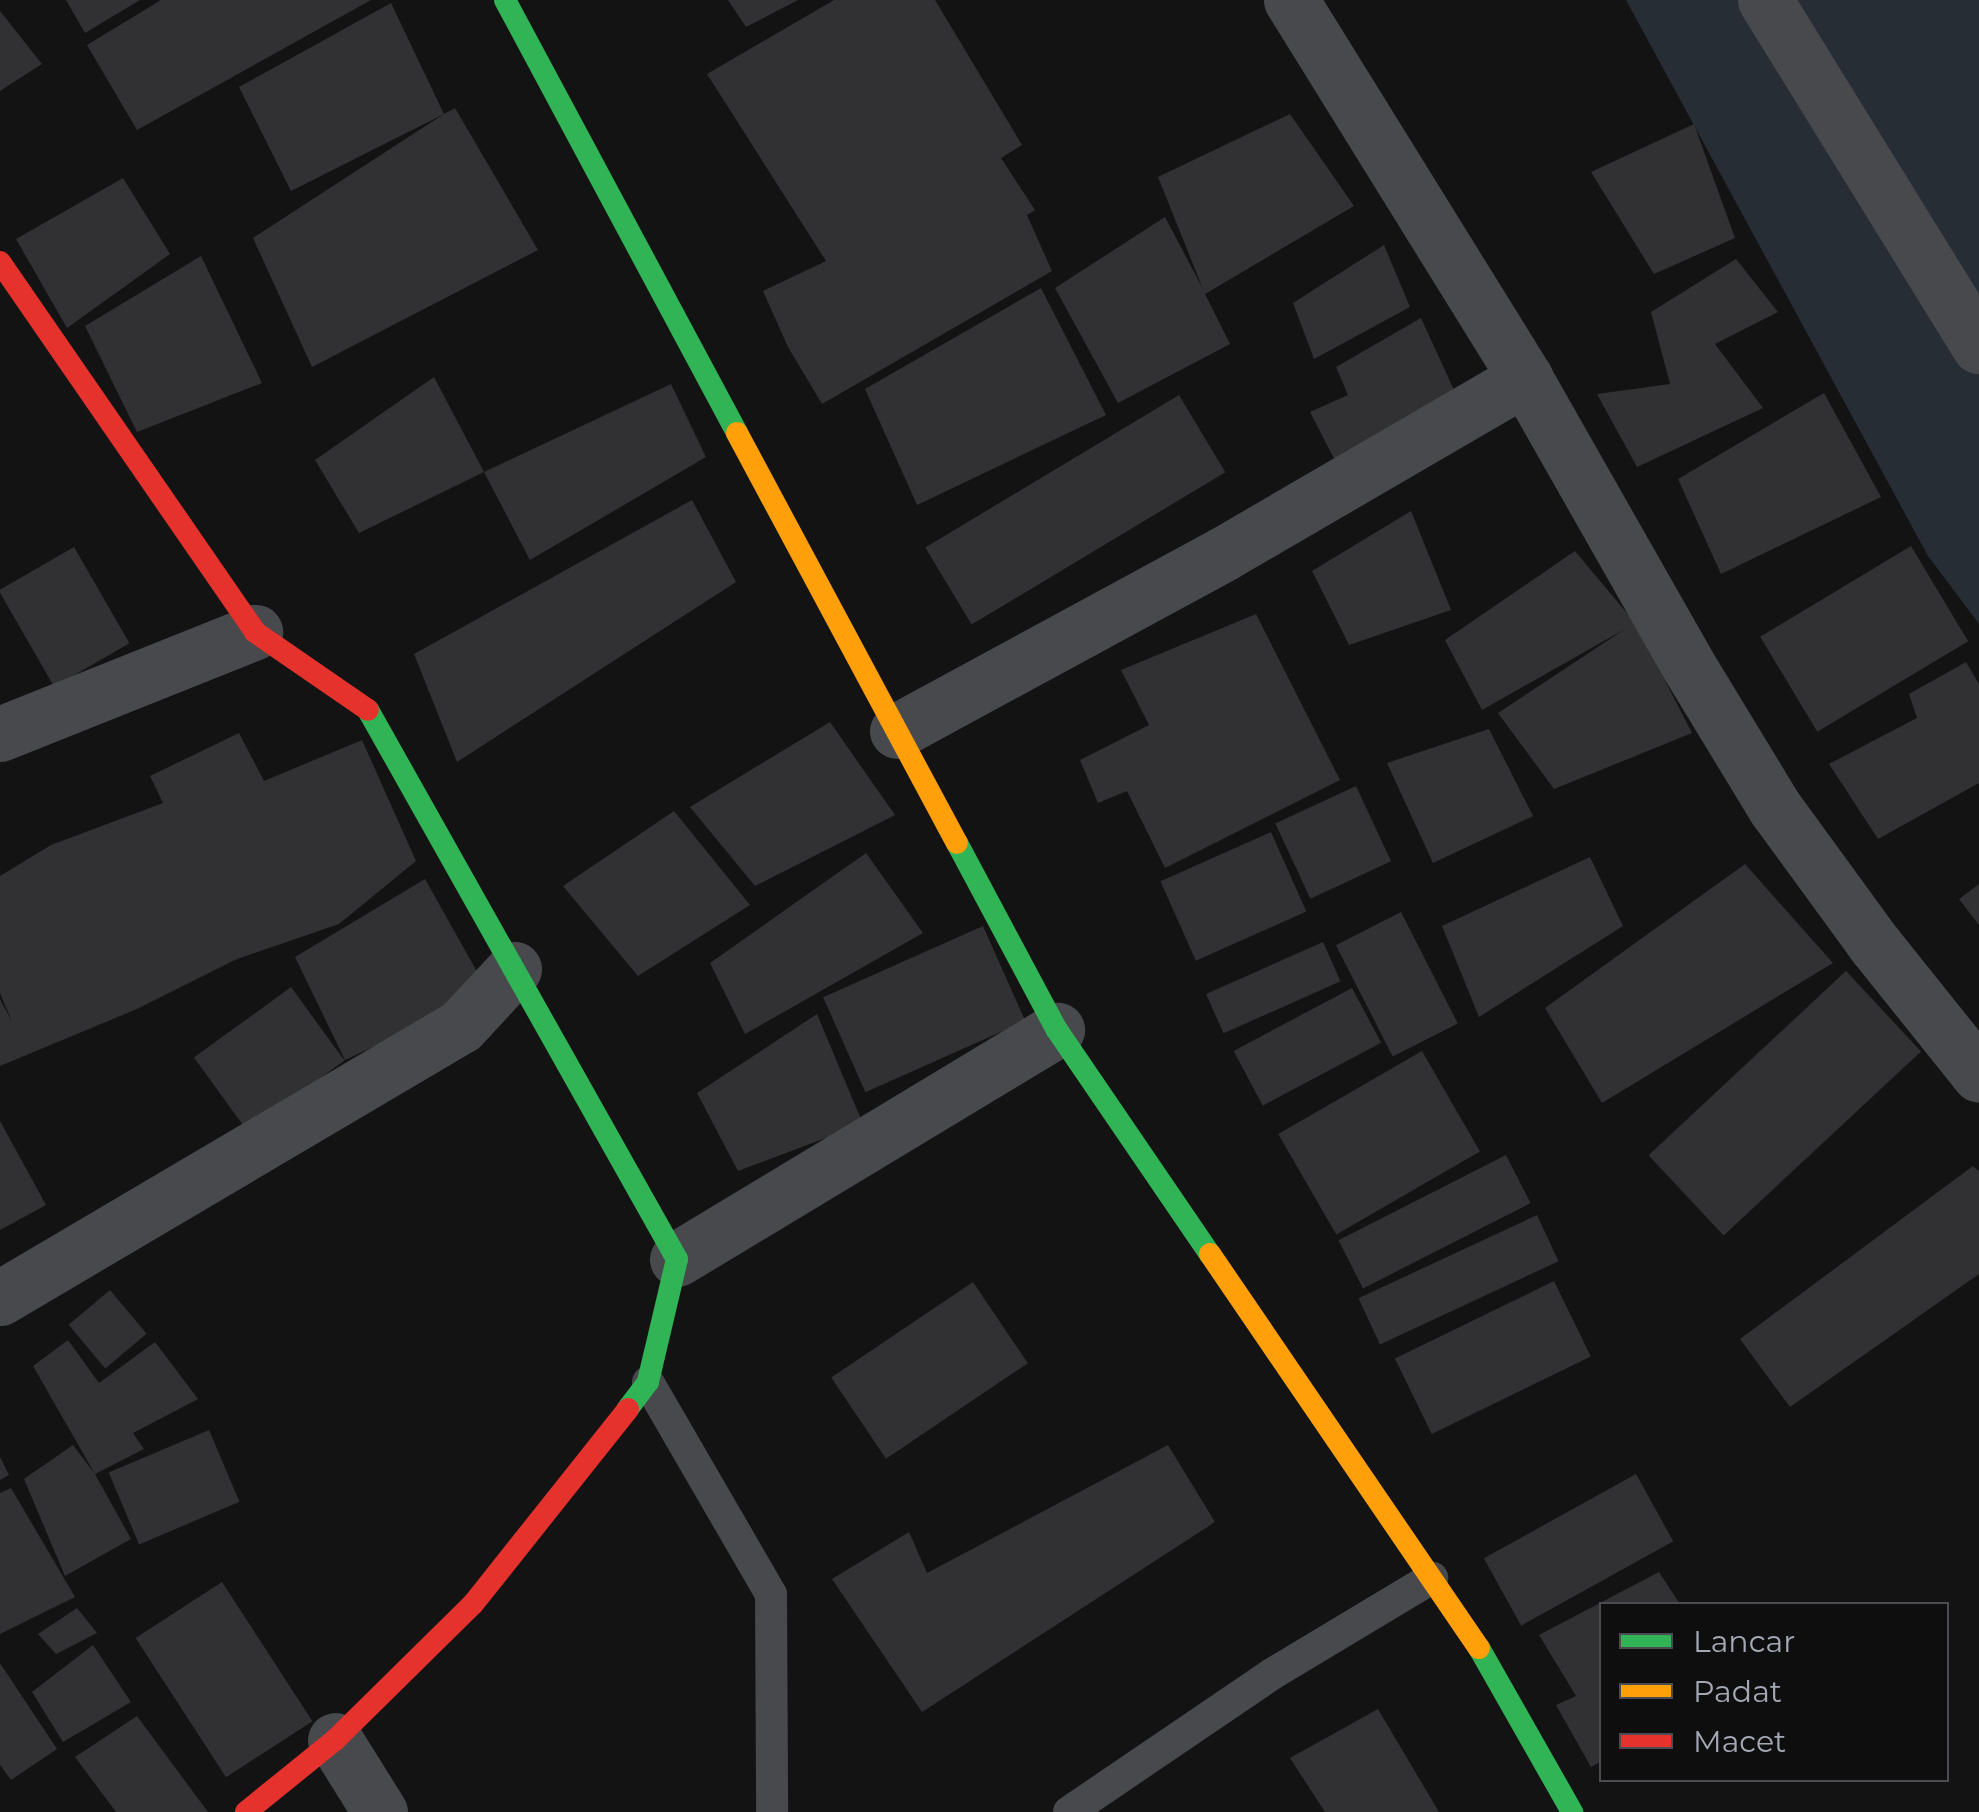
<!DOCTYPE html>
<style>
body{margin:0}
#map{position:relative;width:1979px;height:1812px;overflow:hidden;background:#131314;font-family:Montserrat,sans-serif}
div>[style]{position:absolute}
.water>*{inset:0;background:#272d35}
.building>*{inset:0;background:#313133;transform-origin:0 0}
.lane>*{height:32px;margin:-16px;padding:0 16px;transform-origin:16px;border-radius:16px;background:#48494c}
.street>*{height:55px;margin:-27.5px;padding:0 27.5px;transform-origin:27.5px;border-radius:27.5px;background:#48494c}
.fast>*{height:22px;margin:-11px;padding:0 11px;transform-origin:11px;border-radius:11px;background:#30b455}
.slow>*{height:22px;margin:-11px;padding:0 11px;transform-origin:11px;border-radius:11px;background:#ff9f0a}
.jam>*{height:22px;margin:-11px;padding:0 11px;transform-origin:11px;border-radius:11px;background:#e5322d}
span{translate:-50% -50%;white-space:nowrap;text-align:center;line-height:1.15;-webkit-text-stroke:9px #0e0e0f;paint-order:stroke}
.legend{position:absolute;left:1599px;top:1602px;width:350px;height:180px;box-sizing:border-box;background:#0e0e0f;border:2px solid #4a4c51;margin:0;padding:12px 18px;list-style:none;font-size:30px;color:#a4a8b5}
.legend li{display:flex;align-items:center;gap:20px;height:50px}
.legend b{width:50px;border:2px solid #4a4c51}
</style>
<div id="map">
<div class="water">
<div style="clip-path:polygon(1626px 0,1979px 0,1979px 624px,1928px 556px)"></div>
</div>
<div class="building">
<div style="clip-path:polygon(66px 0,140px 0,85px 33px)"></div>
<div style="clip-path:polygon(161px 0,371px 0,137px 130px,87px 45px)"></div>
<div style="clip-path:polygon(728px 0,798px 0,746px 27px)"></div>
<div style="clip-path:polygon(834px 0,935px 0,1022px 145px,1001px 158px,1035px 210px,1027px 215px,1052px 271px,822px 404px,788px 347px,763px 291px,826px 261px,707px 74px)"></div>
<div style="clip-path:polygon(391px 3px,444px 114px,455px 108px,538px 250px,312px 367px,253px 238px,444px 114px,291px 191px,239px 87px)"></div>
<div style="clip-path:polygon(0 11px,42px 64px,0 91px)"></div>
<div style="clip-path:polygon(1290px 114px,1354px 206px,1205px 294px,1230px 344px,1118px 403px,1055px 288px,1165px 217px,1203px 289px,1158px 177px)"></div>
<div style="clip-path:polygon(1694px 124px,1735px 238px,1654px 274px,1591px 172px)"></div>
<div style="clip-path:polygon(123px 178px,170px 254px,67px 328px,16px 239px)"></div>
<div style="clip-path:polygon(1384px 245px,1410px 307px,1314px 359px,1293px 303px)"></div>
<div style="clip-path:polygon(201px 256px,262px 383px,137px 432px,85px 326px)"></div>
<div style="clip-path:polygon(1736px 259px,1778px 312px,1715px 344px,1763px 408px,1637px 467px,1597px 394px,1670px 384px,1651px 312px)"></div>
<div style="clip-path:polygon(1041px 288px,1106px 415px,917px 505px,865px 389px)"></div>
<div style="clip-path:polygon(1421px 318px,1460px 403px,1342px 474px,1310px 412px,1348px 395px,1336px 367px)"></div>
<div style="clip-path:polygon(434px 377px,484px 472px,359px 533px,315px 460px)"></div>
<div style="clip-path:polygon(671px 384px,706px 457px,530px 560px,484px 472px)"></div>
<div style="clip-path:polygon(1824px 393px,1881px 497px,1721px 574px,1678px 479px)"></div>
<div style="left:1179px;top:395px;width:90px;height:296px;rotate:59deg"></div>
<div style="clip-path:polygon(692px 500px,736px 582px,457px 762px,414px 654px)"></div>
<div style="clip-path:polygon(1411px 511px,1451px 610px,1349px 645px,1312px 571px)"></div>
<div style="left:1911px;top:546px;width:111px;height:176px;rotate:59deg"></div>
<div style="left:74px;top:547px;width:111px;height:87px;rotate:60deg"></div>
<div style="clip-path:polygon(1575px 551px,1636px 624px,1692px 733px,1554px 789px,1498px 713px,1625px 629px,1482px 710px,1445px 640px)"></div>
<div style="clip-path:polygon(1256px 614px,1340px 780px,1165px 868px,1127px 791px,1098px 803px,1080px 760px,1149px 725px,1121px 670px)"></div>
<div style="clip-path:polygon(1966px 662px,1979px 684px,1979px 783px,1878px 839px,1829px 764px,1917px 718px,1909px 694px)"></div>
<div style="clip-path:polygon(830px 722px,895px 815px,755px 886px,690px 807px)"></div>
<div style="clip-path:polygon(1489px 729px,1533px 816px,1433px 863px,1387px 763px)"></div>
<div style="clip-path:polygon(239px 733px,264px 781px,362px 740px,416px 861px,339px 924px,237px 959px,137px 1009px,0 1066px,0 999px,12px 1022px,0 993px,0 876px,51px 845px,163px 803px,150px 776px)"></div>
<div style="left:1356px;top:786px;width:83px;height:89px;rotate:65deg"></div>
<div style="clip-path:polygon(674px 811px,750px 905px,638px 976px,563px 886px)"></div>
<div style="left:1271px;top:832px;width:87px;height:121px;rotate:66deg"></div>
<div style="clip-path:polygon(866px 853px,923px 933px,745px 1034px,710px 963px)"></div>
<div style="clip-path:polygon(1590px 857px,1623px 926px,1479px 1017px,1442px 926px)"></div>
<div style="clip-path:polygon(1745px 864px,1833px 963px,1602px 1103px,1545px 1008px)"></div>
<div style="clip-path:polygon(425px 879px,489px 993px,345px 1060px,295px 957px)"></div>
<div style="clip-path:polygon(1979px 884px,1979px 925px,1959px 899px)"></div>
<div style="left:1401px;top:912px;width:125px;height:73px;rotate:63deg"></div>
<div style="left:983px;top:926px;width:104px;height:175px;rotate:66deg"></div>
<div style="left:1323px;top:942px;width:43px;height:128px;rotate:66deg"></div>
<div style="left:1846px;top:971px;width:110px;height:270px;rotate:47deg"></div>
<div style="left:291px;top:987px;width:91px;height:120px;rotate:54deg"></div>
<div style="left:1352px;top:988px;width:62px;height:134px;rotate:62deg"></div>
<div style="clip-path:polygon(817px 1014px,863px 1124px,738px 1171px,697px 1093px)"></div>
<div style="left:1422px;top:1051px;width:116px;height:166px;rotate:60deg"></div>
<div style="clip-path:polygon(0 1121px,46px 1205px,0 1230px)"></div>
<div style="left:1506px;top:1155px;width:54px;height:188px;rotate:63deg"></div>
<div style="clip-path:polygon(1973px 1166px,1979px 1171px,1979px 1274px,1790px 1407px,1740px 1339px)"></div>
<div style="left:1537px;top:1215px;width:51px;height:197px;rotate:65deg"></div>
<div style="left:1554px;top:1281px;width:84px;height:177px;rotate:64deg"></div>
<div style="left:973px;top:1282px;width:98px;height:171px;rotate:56deg"></div>
<div style="left:110px;top:1290px;width:57px;height:54px;rotate:50deg"></div>
<div style="clip-path:polygon(68px 1340px,99px 1383px,155px 1342px,198px 1399px,133px 1433px,144px 1449px,95px 1474px,131px 1539px,65px 1576px,24px 1479px,73px 1445px,95px 1474px,33px 1366px)"></div>
<div style="left:209px;top:1430px;width:78px;height:109px;rotate:67deg"></div>
<div style="clip-path:polygon(1168px 1445px,1215px 1522px,922px 1712px,832px 1579px,909px 1532px,927px 1573px)"></div>
<div style="clip-path:polygon(0 1457px,9px 1475px,0 1480px)"></div>
<div style="left:1636px;top:1474px;width:77px;height:174px;rotate:61deg"></div>
<div style="clip-path:polygon(11px 1488px,75px 1597px,0 1634px,0 1493px)"></div>
<div style="clip-path:polygon(1659px 1572px,1680px 1604px,1602px 1604px,1602px 1761px,1591px 1767px,1556px 1705px,1576px 1696px,1539px 1635px)"></div>
<div style="left:222px;top:1582px;width:166px;height:103px;rotate:57deg"></div>
<div style="clip-path:polygon(77px 1608px,97px 1633px,56px 1654px,38px 1634px)"></div>
<div style="clip-path:polygon(93px 1645px,131px 1702px,63px 1742px,32px 1692px)"></div>
<div style="clip-path:polygon(0 1663px,57px 1749px,11px 1780px,0 1765px)"></div>
<div style="clip-path:polygon(1378px 1709px,1439px 1812px,1325px 1812px,1290px 1758px)"></div>
<div style="clip-path:polygon(137px 1716px,208px 1812px,116px 1812px,75px 1757px)"></div>
</div>
<div class="lane">
<div style="left:648px;top:1382px;width:245px;rotate:59.9deg"></div>
<div style="left:771px;top:1594px;width:218px;rotate:89.7deg"></div>
<div style="left:1069px;top:1812px;width:245px;rotate:-34.2deg"></div>
<div style="left:1272px;top:1674px;width:187px;rotate:-31deg"></div>
</div>
<div class="street">
<div style="left:1291px;top:0;width:445px;rotate:58.2deg"></div>
<div style="left:1525px;top:378px;width:330px;rotate:60.4deg"></div>
<div style="left:1688px;top:665px;width:167px;rotate:58.7deg"></div>
<div style="left:1775px;top:808px;width:170px;rotate:53.9deg"></div>
<div style="left:1875px;top:945px;width:166px;rotate:51.3deg"></div>
<div style="left:1765px;top:0;width:407px;rotate:58.3deg"></div>
<div style="left:897px;top:731px;width:371px;rotate:-28.5deg"></div>
<div style="left:1223px;top:554px;width:350px;rotate:-30.2deg"></div>
<div style="left:0;top:734px;width:275px;rotate:-21.8deg"></div>
<div style="left:677px;top:1259px;width:444px;rotate:-31.1deg"></div>
<div style="left:0;top:1298px;width:535px;rotate:-30.54deg"></div>
<div style="left:461px;top:1026px;width:78px;rotate:-47.1deg"></div>
<div style="left:335px;top:1740px;width:85px;rotate:58deg"></div>
</div>
<div class="fast">
<div style="left:505px;top:0;width:491px;rotate:61.8deg"></div>
<div style="left:368px;top:710px;width:630px;rotate:60.63deg"></div>
<div style="left:677px;top:1259px;width:126px;rotate:103.3deg"></div>
<div style="left:648px;top:1382px;width:34px;rotate:127deg"></div>
<div style="left:957px;top:843px;width:212px;rotate:61.9deg"></div>
<div style="left:1057px;top:1030px;width:271px;rotate:55.7deg"></div>
<div style="left:1479px;top:1648px;width:189px;rotate:60.4deg"></div>
</div>
<div class="slow">
<div style="left:737px;top:433px;width:465px;rotate:61.8deg"></div>
<div style="left:1210px;top:1254px;width:477px;rotate:55.7deg"></div>
</div>
<div class="jam">
<div style="left:0;top:262px;width:449px;rotate:55.4deg"></div>
<div style="left:255px;top:632px;width:137px;rotate:34.6deg"></div>
<div style="left:246px;top:1812px;width:114px;rotate:-39deg"></div>
<div style="left:335px;top:1740px;width:194px;rotate:-44.6deg"></div>
<div style="left:473px;top:1604px;width:249px;rotate:-51.5deg"></div>
</div>
<ul class="legend">
<li><b style="height:12px;background:#30b455"></b>Lancar</li>
<li><b style="height:12px;background:#ff9f0a"></b>Padat</li>
<li><b style="height:12px;background:#e5322d"></b>Macet</li>
</ul>
</div>
